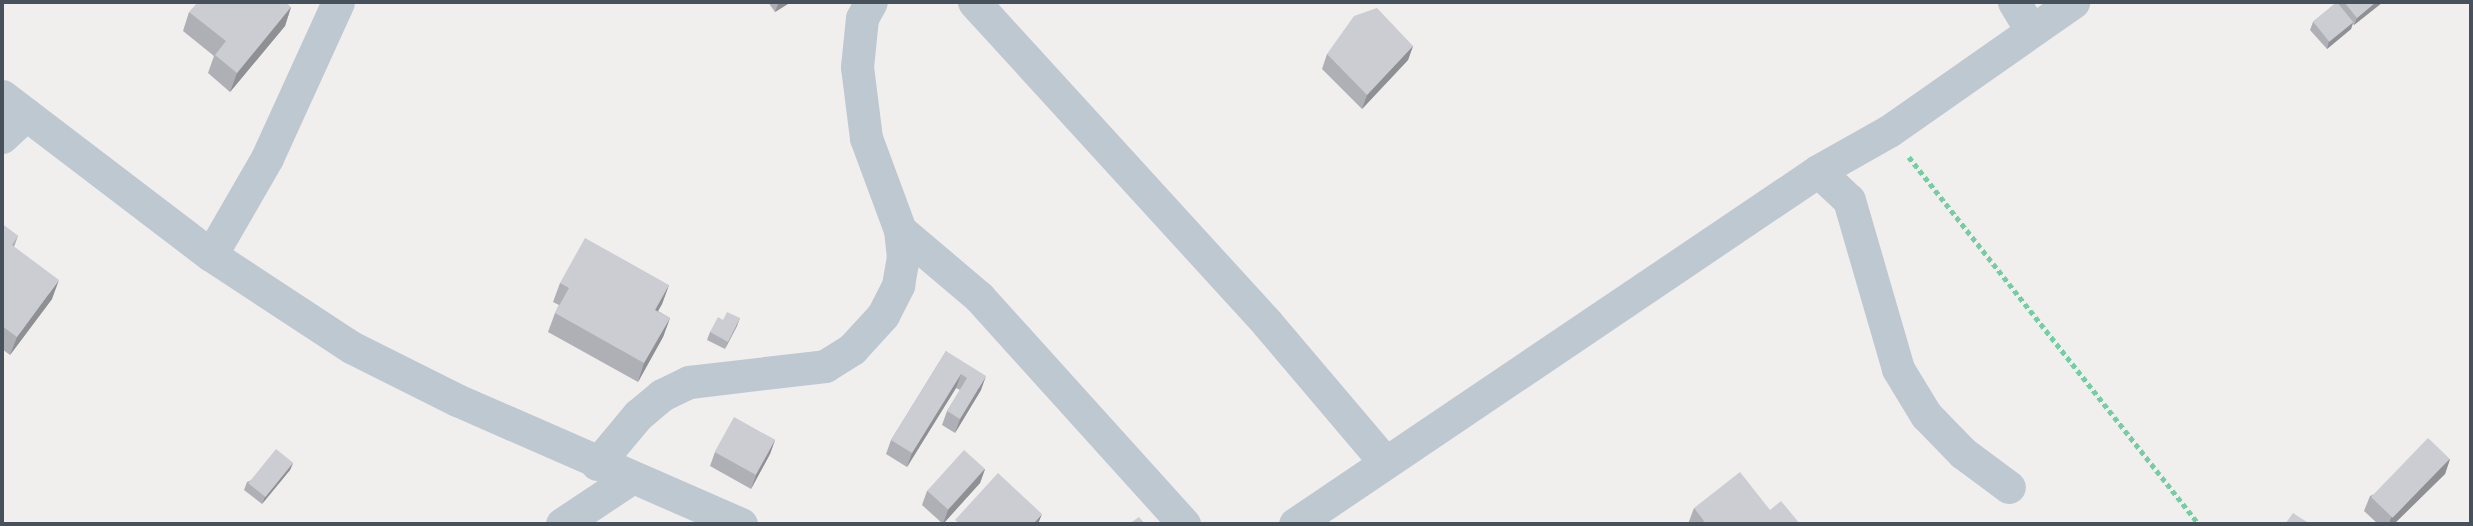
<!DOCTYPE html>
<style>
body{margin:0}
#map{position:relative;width:2473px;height:526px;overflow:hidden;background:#f1eeee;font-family:"Fira Sans Condensed",sans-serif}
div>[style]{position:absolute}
.path>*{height:4.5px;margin-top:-2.25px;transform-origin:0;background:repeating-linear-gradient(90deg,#73cea3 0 5px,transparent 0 8.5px)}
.street>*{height:33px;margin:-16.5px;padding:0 16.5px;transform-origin:16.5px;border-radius:16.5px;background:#bec8d1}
.wall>*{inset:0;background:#afb0b5}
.shaded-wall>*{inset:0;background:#8e9094}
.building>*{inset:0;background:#cbcdd3;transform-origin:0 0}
span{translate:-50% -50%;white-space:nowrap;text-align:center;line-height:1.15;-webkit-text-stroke:5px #fff;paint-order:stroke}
.frame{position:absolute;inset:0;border:4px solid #46515c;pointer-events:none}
</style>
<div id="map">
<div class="path">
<div style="left:1909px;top:157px;width:468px;rotate:51.7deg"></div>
</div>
<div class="street">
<div style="left:974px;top:2px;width:435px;rotate:47.6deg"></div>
<div style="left:1267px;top:323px;width:181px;rotate:49.7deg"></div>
<div style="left:2014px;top:2px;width:31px;rotate:59deg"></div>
<div style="left:2px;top:96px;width:263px;rotate:37.3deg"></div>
<div style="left:211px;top:255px;width:168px;rotate:33.3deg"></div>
<div style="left:351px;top:347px;width:119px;rotate:26.6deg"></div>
<div style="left:457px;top:400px;width:310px;rotate:23.6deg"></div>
<div style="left:2px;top:137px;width:33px;rotate:-43deg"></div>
<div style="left:1818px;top:171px;width:42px;rotate:43.1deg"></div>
<div style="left:1849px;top:200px;width:176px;rotate:73.8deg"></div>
<div style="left:1898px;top:369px;width:54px;rotate:58.7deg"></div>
<div style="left:1926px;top:415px;width:53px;rotate:45.8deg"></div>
<div style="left:1963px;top:453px;width:57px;rotate:36.5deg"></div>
<div style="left:900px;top:230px;width:104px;rotate:40.3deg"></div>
<div style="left:979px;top:297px;width:306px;rotate:47.9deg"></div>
<div style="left:211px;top:255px;width:112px;rotate:-60deg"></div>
<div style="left:267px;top:158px;width:171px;rotate:-65.5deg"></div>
<div style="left:597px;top:464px;width:64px;rotate:-50.1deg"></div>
<div style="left:638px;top:415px;width:31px;rotate:-40deg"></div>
<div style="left:662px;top:395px;width:30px;rotate:-26deg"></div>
<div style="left:689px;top:382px;width:137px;rotate:-6.7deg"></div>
<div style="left:825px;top:366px;width:32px;rotate:-32deg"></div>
<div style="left:852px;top:349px;width:46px;rotate:-47.6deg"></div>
<div style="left:883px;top:315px;width:34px;rotate:-63deg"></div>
<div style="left:898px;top:285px;width:27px;rotate:-80deg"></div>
<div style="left:903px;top:258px;width:28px;rotate:-96deg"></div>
<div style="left:900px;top:230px;width:98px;rotate:-110.3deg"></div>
<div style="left:866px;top:138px;width:72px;rotate:-97.2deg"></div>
<div style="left:857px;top:67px;width:49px;rotate:-84.2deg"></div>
<div style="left:862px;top:18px;width:18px;rotate:-61deg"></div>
<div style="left:562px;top:524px;width:83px;rotate:-33.7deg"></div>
<div style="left:1295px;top:524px;width:631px;rotate:-34.02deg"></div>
<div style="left:1818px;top:171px;width:81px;rotate:-29.4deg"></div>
<div style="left:1889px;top:131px;width:225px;rotate:-35deg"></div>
</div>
<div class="wall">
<div style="clip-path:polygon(768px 2px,791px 2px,775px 12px)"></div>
<div style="clip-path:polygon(2337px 2px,2383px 2px,2354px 25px,2353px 24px,2351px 29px,2327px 49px,2310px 30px,2313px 22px)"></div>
<div style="clip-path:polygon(291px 7px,285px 26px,230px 92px,208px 73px,214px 56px,183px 31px,189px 12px)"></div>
<div style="clip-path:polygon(1413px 46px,1408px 60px,1362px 109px,1322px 69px,1327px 54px)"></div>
<div style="clip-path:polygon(2px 224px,18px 236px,14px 247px,52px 299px,10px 355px,2px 349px)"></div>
<div style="clip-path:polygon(560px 283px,669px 285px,662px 304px,658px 311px,670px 318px,663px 337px,638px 382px,548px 332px,555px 313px,559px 305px,553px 302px)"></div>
<div style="clip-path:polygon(740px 318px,725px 349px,707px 340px,710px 332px,723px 320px)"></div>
<div style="clip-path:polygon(946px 351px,981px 390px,955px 433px,942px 425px,947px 411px,960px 390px,956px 388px,907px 467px,886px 454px,891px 440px)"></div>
<div style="clip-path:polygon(775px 440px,770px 454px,751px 489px,710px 466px,715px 452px)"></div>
<div style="clip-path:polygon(2450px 459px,2445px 474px,2394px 524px,2378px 524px,2364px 511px,2370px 496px)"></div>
<div style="clip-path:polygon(293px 463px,290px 470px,262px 504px,244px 490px,247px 482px)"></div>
<div style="clip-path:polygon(985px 469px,980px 483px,943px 524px,922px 505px,927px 491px)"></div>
<div style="clip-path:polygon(1694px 508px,1770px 510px,1800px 524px,1688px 524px)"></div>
</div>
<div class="shaded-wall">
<div style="clip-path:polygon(779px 2px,791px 2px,775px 12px)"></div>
<div style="clip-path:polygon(2376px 2px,2383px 2px,2354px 25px,2357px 18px)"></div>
<div style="clip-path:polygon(291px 7px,285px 26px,230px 92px,237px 73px)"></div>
<div style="clip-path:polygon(2353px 22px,2351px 29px,2327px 49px,2329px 41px)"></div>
<div style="clip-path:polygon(1413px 46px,1408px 60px,1362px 109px,1367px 95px)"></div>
<div style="clip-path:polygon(59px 280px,52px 299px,10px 355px,17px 337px)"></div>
<div style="clip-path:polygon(669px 285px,662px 304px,648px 329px,655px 310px)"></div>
<div style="clip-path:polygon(670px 318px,663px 337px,638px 382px,644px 363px)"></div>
<div style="clip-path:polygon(740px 318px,737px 326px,725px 349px,728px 342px)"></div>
<div style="clip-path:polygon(961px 374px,956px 388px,907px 467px,912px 453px)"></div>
<div style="clip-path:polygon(986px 376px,981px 390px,955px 433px,960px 419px)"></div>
<div style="clip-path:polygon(775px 440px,770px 454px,751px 489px,756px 475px)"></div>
<div style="clip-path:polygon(2450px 459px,2445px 474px,2394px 524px,2389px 524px,2391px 518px)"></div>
<div style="clip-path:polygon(293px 463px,290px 470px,262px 504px,265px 497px)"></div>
<div style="clip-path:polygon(985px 469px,980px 483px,943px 524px,948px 510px)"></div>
<div style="clip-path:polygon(1042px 514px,1038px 524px,1033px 524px)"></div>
</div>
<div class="building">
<div style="clip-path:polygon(198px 2px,285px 2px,291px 7px,237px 73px,215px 55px,226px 41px,189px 12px)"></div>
<div style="left:2337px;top:2px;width:26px;height:31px;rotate:51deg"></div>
<div style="clip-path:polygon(2344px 2px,2376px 2px,2357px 18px)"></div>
<div style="clip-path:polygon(1377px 8px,1413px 46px,1367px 95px,1327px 54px,1354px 16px)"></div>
<div style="clip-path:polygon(2px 224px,18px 236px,12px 245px,59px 280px,17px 337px,2px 326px)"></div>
<div style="clip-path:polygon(585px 238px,669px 285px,655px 310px,670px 318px,644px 363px,555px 313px,569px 288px,560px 283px)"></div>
<div style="clip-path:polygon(727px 312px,740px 318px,728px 342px,710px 332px,718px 317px,723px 320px)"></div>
<div style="clip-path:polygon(946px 351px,986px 376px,960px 419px,947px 411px,967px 378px,961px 374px,912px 453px,891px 440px)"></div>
<div style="left:734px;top:417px;width:47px;height:40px;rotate:29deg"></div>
<div style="left:2428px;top:438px;width:30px;height:82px;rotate:44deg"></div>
<div style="left:276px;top:449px;width:22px;height:44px;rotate:39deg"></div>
<div style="left:964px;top:450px;width:28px;height:55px;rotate:42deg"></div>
<div style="clip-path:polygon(1740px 472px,1770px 510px,1781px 501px,1800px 524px,1701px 524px,1704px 521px,1694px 508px)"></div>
<div style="clip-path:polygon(998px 473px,1042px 514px,1033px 524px,960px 524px,955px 520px)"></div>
<div style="clip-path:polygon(2293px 513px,2310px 524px,2285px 524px)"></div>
<div style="clip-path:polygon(1139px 517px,1145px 524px,1129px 524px)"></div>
</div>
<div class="frame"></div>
</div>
